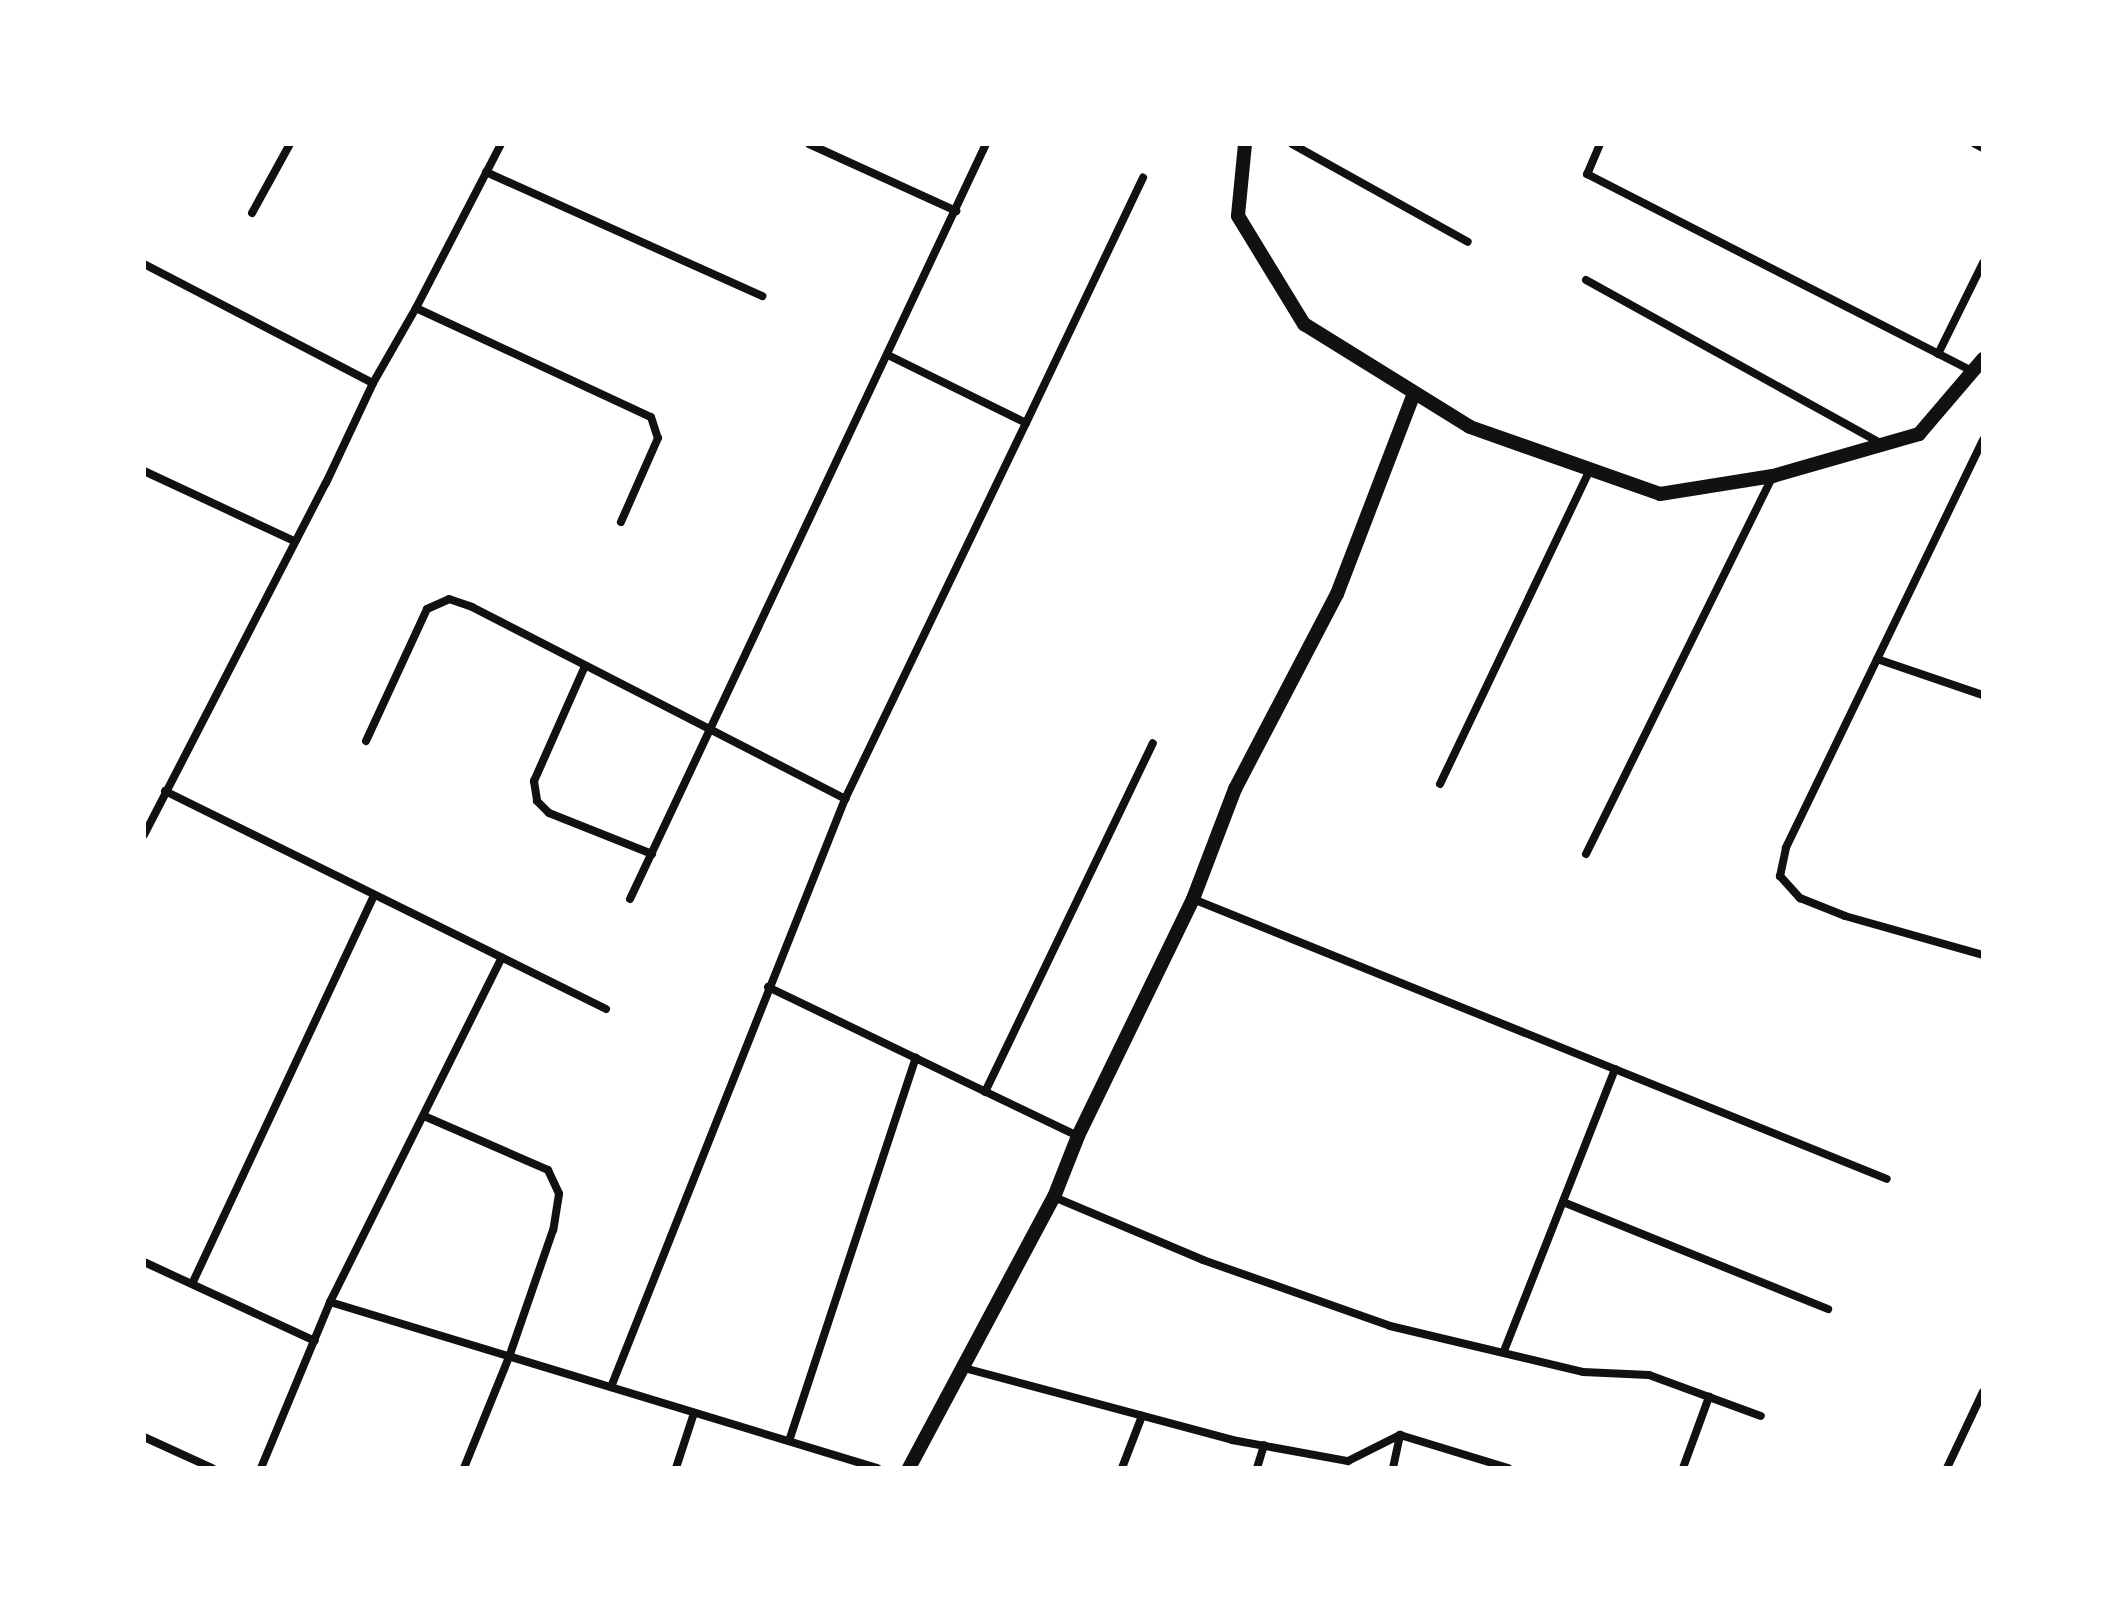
<!DOCTYPE html>
<style>
body{margin:0}
#map{position:relative;width:2127px;height:1612px;overflow:hidden;background:#fff;font-family:"Fira Sans Condensed",sans-serif}
div>[style]{position:absolute}
.minor>*{height:8px;margin:-4px;padding:0 4px;transform-origin:4px;border-radius:4px;background:#111}
.tertiary>*{height:14px;margin:-7px;padding:0 7px;transform-origin:7px;border-radius:7px;background:#111}
span{translate:-50% -50%;white-space:nowrap;text-align:center;line-height:1.15;-webkit-text-stroke:8px #fff;paint-order:stroke}
.frame{position:absolute;inset:0;border:146px solid #fff;pointer-events:none}
</style>
<div id="map">
<div class="minor">
<div style="left:809px;top:144px;width:162px;rotate:24.5deg"></div>
<div style="left:1292px;top:144px;width:201px;rotate:29.1deg"></div>
<div style="left:1600px;top:144px;width:33px;rotate:113deg"></div>
<div style="left:1587px;top:174px;width:432px;rotate:27.1deg"></div>
<div style="left:1975px;top:144px;width:9px;rotate:27deg"></div>
<div style="left:486px;top:172px;width:303px;rotate:24.2deg"></div>
<div style="left:252px;top:213px;width:79px;rotate:-61.2deg"></div>
<div style="left:144px;top:264px;width:258px;rotate:27.5deg"></div>
<div style="left:1586px;top:280px;width:338px;rotate:29deg"></div>
<div style="left:416px;top:308px;width:259px;rotate:24.9deg"></div>
<div style="left:651px;top:417px;width:22px;rotate:72deg"></div>
<div style="left:658px;top:438px;width:92px;rotate:113.8deg"></div>
<div style="left:1938px;top:354px;width:102px;rotate:-63.7deg"></div>
<div style="left:1026px;top:423px;width:272px;rotate:-64.5deg"></div>
<div style="left:1983px;top:440px;width:453px;rotate:115.8deg"></div>
<div style="left:1786px;top:848px;width:29px;rotate:102deg"></div>
<div style="left:1780px;top:876px;width:30px;rotate:48deg"></div>
<div style="left:1800px;top:898px;width:48px;rotate:21.8deg"></div>
<div style="left:1845px;top:916px;width:143px;rotate:15.8deg"></div>
<div style="left:144px;top:471px;width:166px;rotate:25deg"></div>
<div style="left:1877px;top:659px;width:112px;rotate:18.8deg"></div>
<div style="left:585px;top:666px;width:126px;rotate:113.9deg"></div>
<div style="left:534px;top:781px;width:20px;rotate:81deg"></div>
<div style="left:537px;top:801px;width:17px;rotate:45deg"></div>
<div style="left:549px;top:813px;width:111px;rotate:21.7deg"></div>
<div style="left:366px;top:741px;width:145px;rotate:-65.2deg"></div>
<div style="left:427px;top:609px;width:24px;rotate:-24deg"></div>
<div style="left:449px;top:599px;width:24px;rotate:19deg"></div>
<div style="left:472px;top:607px;width:420px;rotate:27.2deg"></div>
<div style="left:1440px;top:784px;width:349px;rotate:-64.5deg"></div>
<div style="left:165px;top:791px;width:492px;rotate:26.3deg"></div>
<div style="left:144px;top:835px;width:396px;rotate:-62.7deg"></div>
<div style="left:326px;top:483px;width:110px;rotate:-64.8deg"></div>
<div style="left:373px;top:383px;width:86px;rotate:-60.2deg"></div>
<div style="left:416px;top:308px;width:185px;rotate:-62.6deg"></div>
<div style="left:1586px;top:854px;width:422px;rotate:-63.7deg"></div>
<div style="left:630px;top:899px;width:835px;rotate:-64.76deg"></div>
<div style="left:1193px;top:899px;width:748px;rotate:21.97deg"></div>
<div style="left:768px;top:987px;width:344px;rotate:25.7deg"></div>
<div style="left:985px;top:1092px;width:387px;rotate:-64.3deg"></div>
<div style="left:424px;top:1116px;width:135px;rotate:23.5deg"></div>
<div style="left:548px;top:1170px;width:26px;rotate:65deg"></div>
<div style="left:559px;top:1194px;width:36px;rotate:99deg"></div>
<div style="left:553px;top:1230px;width:134px;rotate:109.1deg"></div>
<div style="left:509px;top:1357px;width:120px;rotate:112.1deg"></div>
<div style="left:1054px;top:1197px;width:162px;rotate:22.9deg"></div>
<div style="left:1203px;top:1260px;width:198px;rotate:19.4deg"></div>
<div style="left:1390px;top:1326px;width:198px;rotate:13.4deg"></div>
<div style="left:1583px;top:1372px;width:66px;rotate:2.6deg"></div>
<div style="left:1649px;top:1375px;width:119px;rotate:20.1deg"></div>
<div style="left:1563px;top:1202px;width:286px;rotate:22deg"></div>
<div style="left:144px;top:1262px;width:188px;rotate:24.8deg"></div>
<div style="left:192px;top:1284px;width:429px;rotate:-64.9deg"></div>
<div style="left:330px;top:1302px;width:572px;rotate:16.88deg"></div>
<div style="left:1504px;top:1351px;width:303px;rotate:-68.5deg"></div>
<div style="left:964px;top:1368px;width:278px;rotate:15deg"></div>
<div style="left:1232px;top:1440px;width:118px;rotate:10.3deg"></div>
<div style="left:1348px;top:1461px;width:58px;rotate:-26.6deg"></div>
<div style="left:1400px;top:1435px;width:113px;rotate:17deg"></div>
<div style="left:611px;top:1387px;width:633px;rotate:-68.3deg"></div>
<div style="left:845px;top:799px;width:417px;rotate:-64.3deg"></div>
<div style="left:1026px;top:423px;width:154px;rotate:-153.8deg"></div>
<div style="left:144px;top:1437px;width:75px;rotate:24.5deg"></div>
<div style="left:789px;top:1441px;width:404px;rotate:-71.7deg"></div>
<div style="left:261px;top:1468px;width:180px;rotate:-67.4deg"></div>
<div style="left:330px;top:1302px;width:385px;rotate:-63.5deg"></div>
<div style="left:676px;top:1468px;width:58px;rotate:-71.9deg"></div>
<div style="left:1122px;top:1468px;width:56px;rotate:-69deg"></div>
<div style="left:1257px;top:1468px;width:24px;rotate:-73deg"></div>
<div style="left:1393px;top:1468px;width:34px;rotate:-78deg"></div>
<div style="left:1683px;top:1468px;width:76px;rotate:-69.9deg"></div>
<div style="left:1947px;top:1468px;width:84px;rotate:-64.7deg"></div>
</div>
<div class="tertiary">
<div style="left:1245px;top:144px;width:72px;rotate:95.6deg"></div>
<div style="left:1238px;top:216px;width:127px;rotate:58.6deg"></div>
<div style="left:1304px;top:324px;width:195px;rotate:31.8deg"></div>
<div style="left:1470px;top:427px;width:201px;rotate:19.4deg"></div>
<div style="left:1660px;top:494px;width:114px;rotate:-9.1deg"></div>
<div style="left:1773px;top:476px;width:152px;rotate:-16deg"></div>
<div style="left:1919px;top:434px;width:99px;rotate:-49.5deg"></div>
<div style="left:909px;top:1468px;width:307px;rotate:-61.9deg"></div>
<div style="left:1054px;top:1197px;width:66px;rotate:-68.5deg"></div>
<div style="left:1078px;top:1136px;width:263px;rotate:-64.1deg"></div>
<div style="left:1193px;top:899px;width:118px;rotate:-69.1deg"></div>
<div style="left:1235px;top:789px;width:220px;rotate:-62.4deg"></div>
<div style="left:1337px;top:594px;width:215px;rotate:-69deg"></div>
</div>
<div class="frame"></div>
</div>
